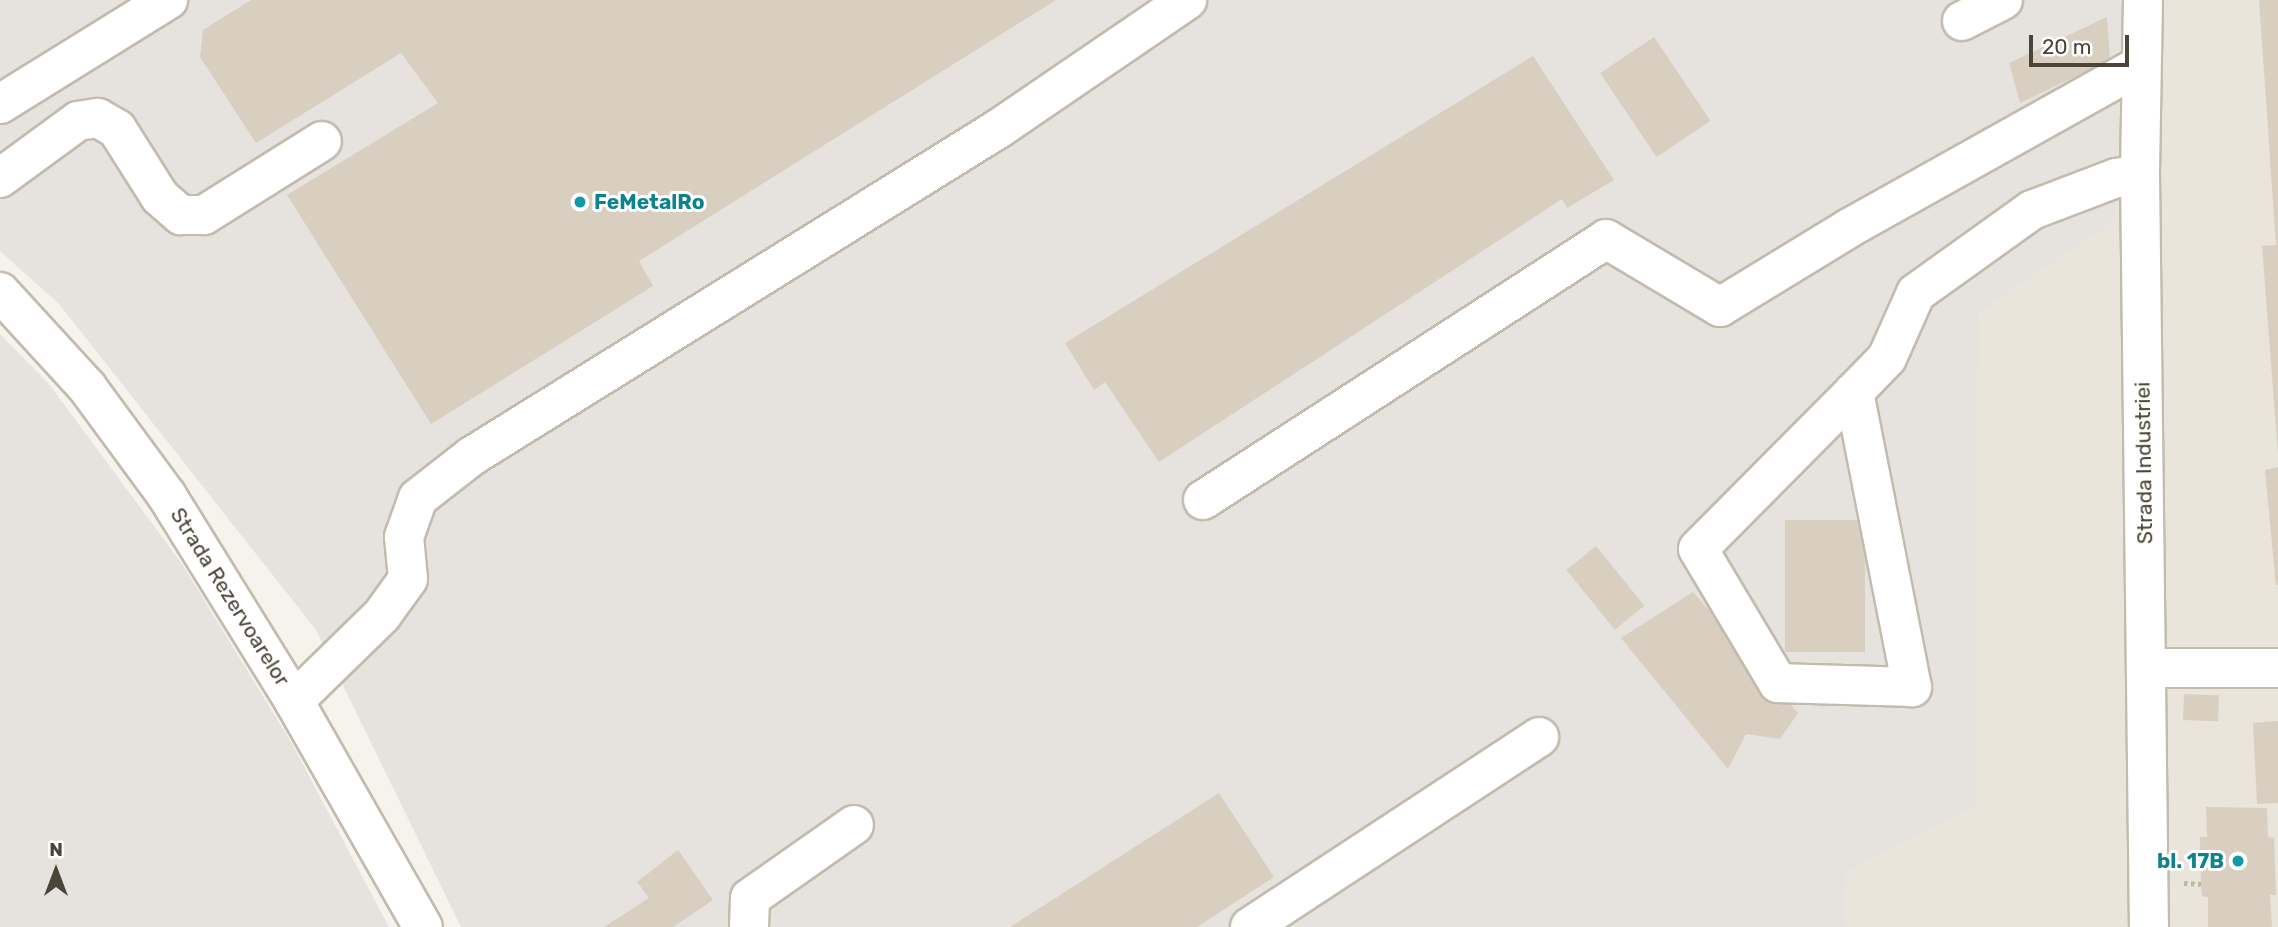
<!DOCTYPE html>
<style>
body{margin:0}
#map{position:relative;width:2278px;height:927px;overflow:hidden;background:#f6f3ec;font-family:Rubik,sans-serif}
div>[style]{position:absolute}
.residential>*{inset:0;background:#eae5da}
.industrial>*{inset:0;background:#e6e2dd}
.building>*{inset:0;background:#d8cfc1;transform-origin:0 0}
.path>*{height:4.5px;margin-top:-2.25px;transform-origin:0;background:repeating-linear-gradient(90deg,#c4b79f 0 3.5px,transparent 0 7px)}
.roads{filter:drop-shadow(2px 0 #c2bbae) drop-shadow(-2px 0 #c2bbae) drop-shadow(0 2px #c2bbae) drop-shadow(0 -2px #c2bbae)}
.minor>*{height:38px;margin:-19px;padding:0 19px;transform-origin:19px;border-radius:19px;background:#fff}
.dots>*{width:19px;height:19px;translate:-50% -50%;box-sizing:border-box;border:4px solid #fff;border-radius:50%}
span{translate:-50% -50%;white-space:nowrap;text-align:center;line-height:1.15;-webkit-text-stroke:6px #fff;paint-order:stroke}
.culture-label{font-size:21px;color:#0d838f;font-weight:700}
.left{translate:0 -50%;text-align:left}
.right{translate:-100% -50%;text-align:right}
.street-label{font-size:21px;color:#4b4439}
.north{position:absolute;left:21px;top:836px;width:70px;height:70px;-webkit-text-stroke:5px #fff;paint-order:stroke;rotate:0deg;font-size:19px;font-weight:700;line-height:28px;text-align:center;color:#4b4439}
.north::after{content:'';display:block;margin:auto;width:24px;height:32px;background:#4b4439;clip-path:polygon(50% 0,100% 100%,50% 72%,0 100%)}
.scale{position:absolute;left:2029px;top:35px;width:100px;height:32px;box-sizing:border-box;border:4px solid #4b4439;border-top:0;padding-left:9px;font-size:21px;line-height:24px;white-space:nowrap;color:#4b4439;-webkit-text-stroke:5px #fff;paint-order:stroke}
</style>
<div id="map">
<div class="residential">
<div style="clip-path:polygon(2129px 0,2278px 0,2278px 927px,1845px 927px,1846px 873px,1977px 805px,1978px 314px,2116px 220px)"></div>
</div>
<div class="industrial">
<div style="clip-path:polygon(0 0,2129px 0,2116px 220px,1978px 314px,1977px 805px,1846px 873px,1845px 927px,461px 927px,316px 630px,59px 304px,0 251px)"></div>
<div style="clip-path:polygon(0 334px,49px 384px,182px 564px,291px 742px,389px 927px,0 927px)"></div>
</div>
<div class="building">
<div style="clip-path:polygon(251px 0,1056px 0,639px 261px,653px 286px,431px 424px,287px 195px,438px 103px,401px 53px,256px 143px,200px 57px,203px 30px)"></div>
<div style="clip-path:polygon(2259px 0,2278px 0,2278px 455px,2262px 246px,2276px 245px)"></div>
<div style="clip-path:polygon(2107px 17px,2110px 60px,2020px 103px,2009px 63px)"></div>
<div style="left:1654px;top:37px;width:101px;height:65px;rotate:56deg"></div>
<div style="clip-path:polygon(1533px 56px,1614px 180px,1567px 208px,1562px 199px,1159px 462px,1105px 382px,1094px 390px,1065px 343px)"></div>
<div style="clip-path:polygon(2278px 467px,2278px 585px,2276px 586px,2265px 470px)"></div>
<div style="left:1785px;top:520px;width:80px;height:132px"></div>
<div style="left:1596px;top:546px;width:77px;height:38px;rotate:51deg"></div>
<div style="clip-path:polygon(1693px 592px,1798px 713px,1780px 739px,1746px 734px,1728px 769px,1621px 638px)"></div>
<div style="left:2184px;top:694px;width:35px;height:26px;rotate:2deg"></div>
<div style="clip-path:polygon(2278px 721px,2278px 803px,2257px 804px,2253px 723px)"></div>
<div style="clip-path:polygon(1219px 793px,1274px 877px,1197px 927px,1010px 927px)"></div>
<div style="clip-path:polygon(2206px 807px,2267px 808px,2268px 837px,2274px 838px,2276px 895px,2270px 895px,2272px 927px,2208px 927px,2208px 897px,2202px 896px,2201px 884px,2200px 837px,2207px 837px)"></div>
<div style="clip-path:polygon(678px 850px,713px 900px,673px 927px,604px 927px,649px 898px,637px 882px)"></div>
</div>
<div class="path">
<div style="left:2184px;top:883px;width:17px;rotate:3deg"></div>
</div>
<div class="roads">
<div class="minor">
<div style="left:2143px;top:0;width:174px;rotate:91deg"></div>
<div style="left:2140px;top:174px;width:753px;rotate:89.32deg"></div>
<div style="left:1962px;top:21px;width:46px;rotate:-27.1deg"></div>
<div style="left:0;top:104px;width:198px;rotate:-31.8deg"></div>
<div style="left:0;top:178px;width:97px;rotate:-36.2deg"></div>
<div style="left:78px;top:121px;width:20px;rotate:-9deg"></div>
<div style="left:98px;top:118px;width:22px;rotate:30deg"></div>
<div style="left:117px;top:129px;width:80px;rotate:57.7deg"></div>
<div style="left:160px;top:197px;width:28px;rotate:41deg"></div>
<div style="left:181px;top:215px;width:23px"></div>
<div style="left:204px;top:215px;width:139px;rotate:-32.1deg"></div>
<div style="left:0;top:292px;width:129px;rotate:47.5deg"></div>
<div style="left:87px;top:387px;width:135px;rotate:53.7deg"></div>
<div style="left:167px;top:496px;width:241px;rotate:58.2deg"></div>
<div style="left:294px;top:701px;width:260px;rotate:60.3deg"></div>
<div style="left:1854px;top:392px;width:301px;rotate:78.9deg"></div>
<div style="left:1912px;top:687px;width:134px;rotate:-178.3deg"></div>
<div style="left:1778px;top:683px;width:156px;rotate:-120.8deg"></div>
<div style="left:1698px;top:549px;width:221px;rotate:-45.2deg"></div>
<div style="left:1854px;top:392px;width:47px;rotate:-45.9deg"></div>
<div style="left:1887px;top:358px;width:71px;rotate:-66deg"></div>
<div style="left:1916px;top:293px;width:143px;rotate:-35.6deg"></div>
<div style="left:2032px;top:210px;width:90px;rotate:-20.9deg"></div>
<div style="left:2116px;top:178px;width:24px;rotate:-9deg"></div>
<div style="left:1203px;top:500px;width:480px;rotate:-32.9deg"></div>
<div style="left:1606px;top:239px;width:133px;rotate:30.8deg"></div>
<div style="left:1720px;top:307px;width:153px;rotate:-31.4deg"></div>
<div style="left:1851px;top:227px;width:332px;rotate:-29.2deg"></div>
<div style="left:2147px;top:668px;width:131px"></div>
<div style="left:294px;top:701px;width:123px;rotate:-44.3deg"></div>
<div style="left:382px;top:615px;width:44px;rotate:-54.2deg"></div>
<div style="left:408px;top:579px;width:42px;rotate:-95.4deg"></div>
<div style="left:404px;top:537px;width:41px;rotate:-70.3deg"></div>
<div style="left:418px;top:498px;width:68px;rotate:-37.9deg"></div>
<div style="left:472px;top:456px;width:619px;rotate:-31.87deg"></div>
<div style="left:998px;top:129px;width:229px;rotate:-34.3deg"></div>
<div style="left:749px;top:927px;width:29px;rotate:-88deg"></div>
<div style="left:750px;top:898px;width:127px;rotate:-35.1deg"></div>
<div style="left:1250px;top:927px;width:346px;rotate:-33.3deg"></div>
</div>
</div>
<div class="dots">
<div style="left:580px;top:202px;background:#0f9aa8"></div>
<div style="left:2238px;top:861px;background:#0f9aa8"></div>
</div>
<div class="culture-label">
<span class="left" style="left:594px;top:202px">FeMetalRo</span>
<span class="right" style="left:2224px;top:861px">bl. 17B</span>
</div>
<div class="street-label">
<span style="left:2144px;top:463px;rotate:-91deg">Strada Industriei</span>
<span style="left:230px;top:597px;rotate:58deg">Strada Rezervoarelor</span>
</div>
<div class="north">N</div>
<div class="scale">20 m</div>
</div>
